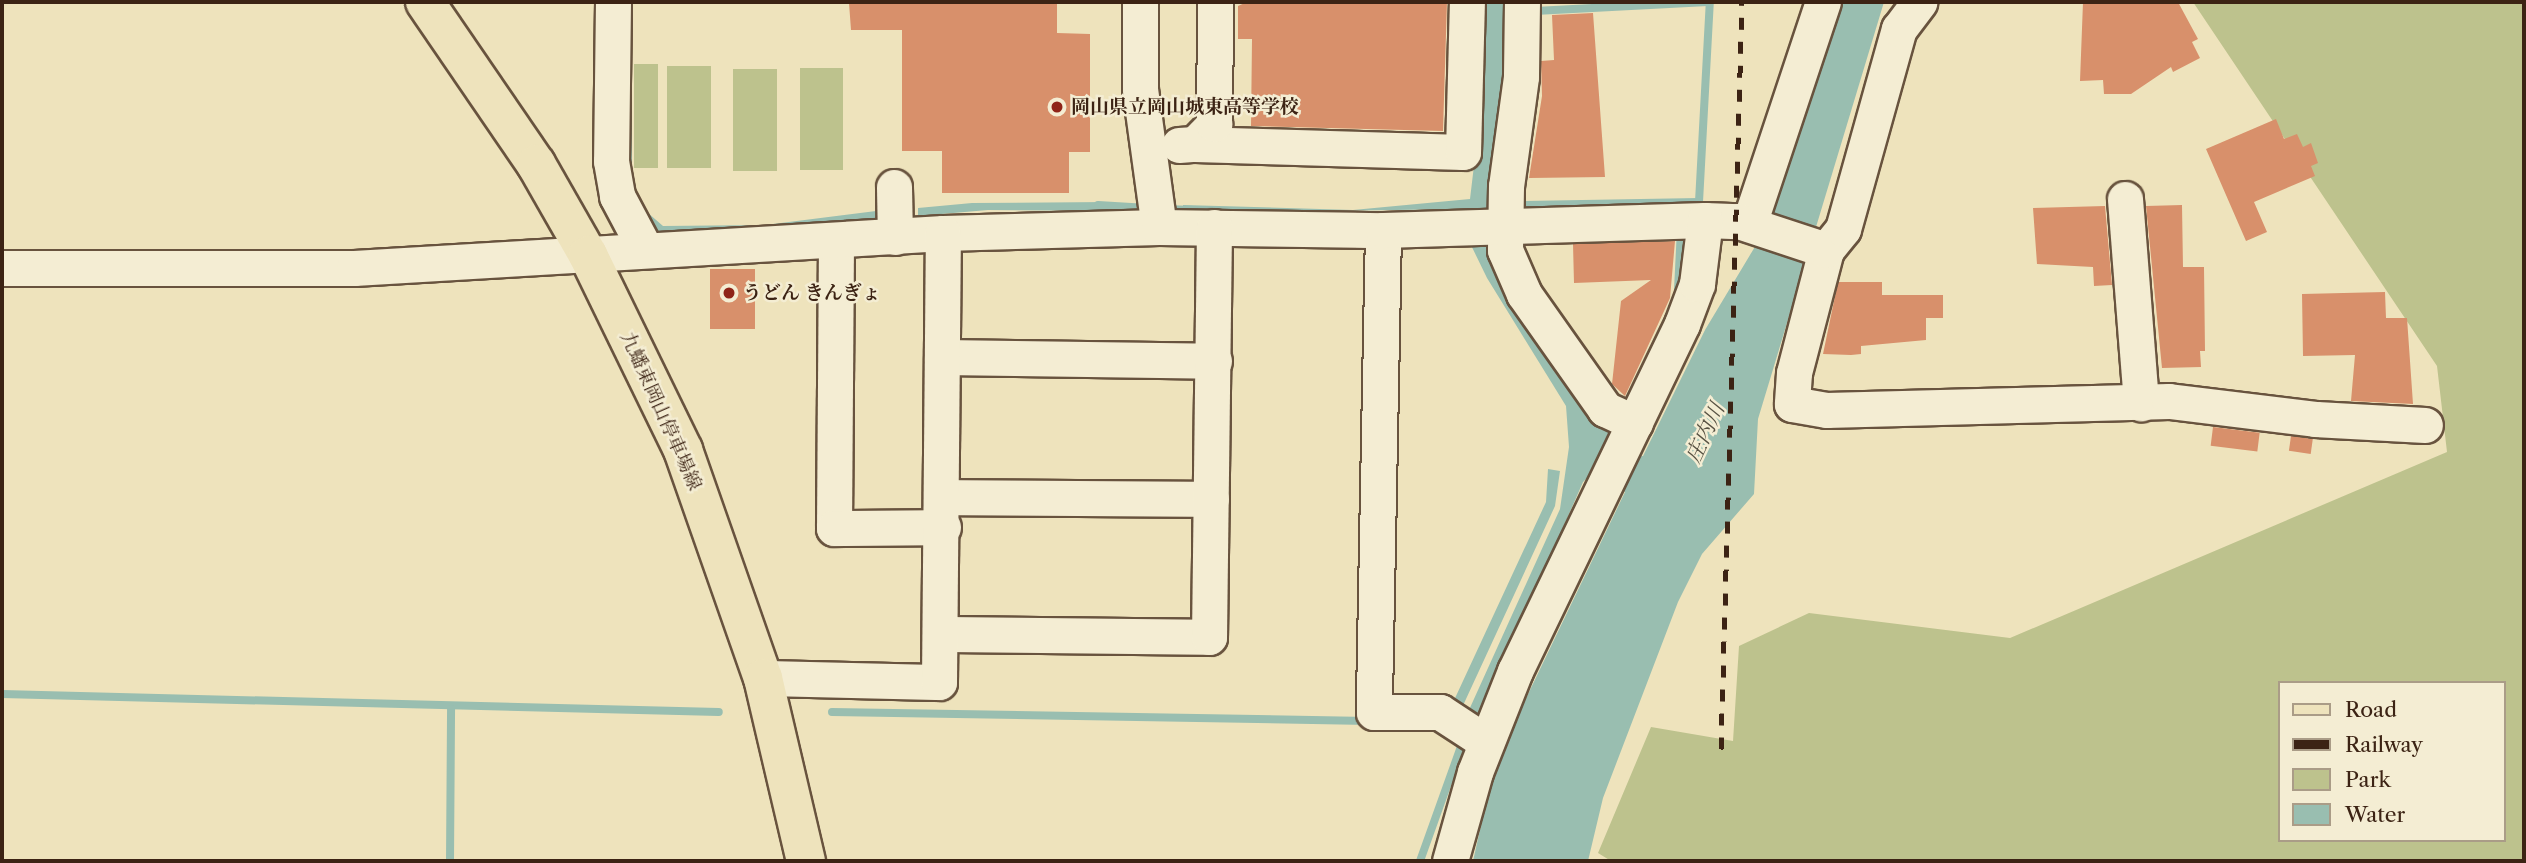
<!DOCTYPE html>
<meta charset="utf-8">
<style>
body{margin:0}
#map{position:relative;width:2526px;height:863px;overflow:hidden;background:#eee3bc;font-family:"Libre Caslon Text","Noto Serif JP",serif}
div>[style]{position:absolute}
.green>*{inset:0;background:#bdc28d;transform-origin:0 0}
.water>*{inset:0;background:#99beb0}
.stream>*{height:8px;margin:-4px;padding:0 4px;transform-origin:4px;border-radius:4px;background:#99beb0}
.building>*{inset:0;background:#d8906b;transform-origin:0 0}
.roads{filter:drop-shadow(2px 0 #68533e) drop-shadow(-2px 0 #68533e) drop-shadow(0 2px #68533e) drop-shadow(0 -2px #68533e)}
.minor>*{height:35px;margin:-17.5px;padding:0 17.5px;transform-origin:17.5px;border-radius:17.5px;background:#f4edd3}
.major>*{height:38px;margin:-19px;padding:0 19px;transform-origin:19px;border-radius:19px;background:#eee3bc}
.rail>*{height:5px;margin-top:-2.5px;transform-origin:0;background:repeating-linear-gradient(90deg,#3c2314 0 12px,transparent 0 24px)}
.dots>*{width:19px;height:19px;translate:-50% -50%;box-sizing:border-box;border:4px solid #f4edd3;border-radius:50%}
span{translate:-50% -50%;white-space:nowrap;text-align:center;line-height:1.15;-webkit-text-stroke:5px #f4edd3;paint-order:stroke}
.poi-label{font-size:19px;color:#3c2314;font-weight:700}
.left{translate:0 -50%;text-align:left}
.street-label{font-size:19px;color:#3c2314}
.water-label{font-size:21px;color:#585243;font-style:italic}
.frame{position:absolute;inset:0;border:4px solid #3c2314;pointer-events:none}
.legend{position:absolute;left:2278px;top:681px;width:228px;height:161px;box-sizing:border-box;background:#f4edd3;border:2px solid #aa9c87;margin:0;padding:9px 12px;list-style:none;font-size:21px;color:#3c2314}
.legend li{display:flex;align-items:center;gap:14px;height:35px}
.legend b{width:35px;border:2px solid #aa9c87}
</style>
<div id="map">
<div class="green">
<div style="clip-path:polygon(evenodd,2193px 2px,2524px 2px,2524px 861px,1611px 861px,1598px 853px,1651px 727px,1733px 741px,1739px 646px,1809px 613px,2010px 638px,2447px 452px,2437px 366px,2193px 2px,2279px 683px,2503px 683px,2503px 840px,2279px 840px,2279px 683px)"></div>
<div style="left:634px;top:64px;width:24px;height:104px"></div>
<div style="left:667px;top:66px;width:44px;height:102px"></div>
<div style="left:800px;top:68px;width:43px;height:102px"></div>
<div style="left:733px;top:69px;width:44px;height:102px"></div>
</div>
<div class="water">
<div style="clip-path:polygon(625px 2px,632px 2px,632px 186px,648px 213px,663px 226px,765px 225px,876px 211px,877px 222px,659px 233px,640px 218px,625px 192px)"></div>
<div style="clip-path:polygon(1486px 2px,1511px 2px,1494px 206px,1606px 416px,1609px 436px,1633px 457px,1643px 456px,1705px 330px,1756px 245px,1835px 2px,1884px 2px,1758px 419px,1754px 494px,1702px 554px,1678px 602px,1603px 798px,1588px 861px,1473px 861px,1495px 763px,1625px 492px,1590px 475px,1583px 482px,1476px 727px,1464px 721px,1560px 509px,1569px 447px,1566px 406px,1487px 278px,1469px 241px,1467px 209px,1183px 213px,1183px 205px,1353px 210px,1470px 199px,1485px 73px)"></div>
<div style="clip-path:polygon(1108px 202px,1108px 211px,988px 210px,918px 216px,918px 208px,972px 203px)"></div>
<div style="clip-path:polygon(1548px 469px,1560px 471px,1555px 506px,1460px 712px,1450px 709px,1546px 502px)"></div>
</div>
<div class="stream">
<div style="left:1535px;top:11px;width:173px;rotate:-3deg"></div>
<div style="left:1516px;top:196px;width:11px;rotate:52deg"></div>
<div style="left:1523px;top:205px;width:176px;rotate:-1deg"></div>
<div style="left:1699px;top:202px;width:200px;rotate:-86.9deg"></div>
<div style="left:1098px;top:205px;width:50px;rotate:3.4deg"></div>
<div style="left:1165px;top:209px;width:29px;rotate:2deg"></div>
<div style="left:1678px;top:290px;width:61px;rotate:-87.2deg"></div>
<div style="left:2px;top:694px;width:717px;rotate:1.44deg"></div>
<div style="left:832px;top:712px;width:537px;rotate:0.96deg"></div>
<div style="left:450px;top:861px;width:152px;rotate:-89.6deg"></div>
<div style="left:1420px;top:861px;width:131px;rotate:-70.3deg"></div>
</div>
<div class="building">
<div style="clip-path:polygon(1057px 2px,1057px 33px,1090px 34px,1090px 152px,1069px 152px,1069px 193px,942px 193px,942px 151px,902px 151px,902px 30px,851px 30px,849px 3px)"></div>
<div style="clip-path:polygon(1247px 2px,1447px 2px,1443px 131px,1251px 126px,1252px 39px,1238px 39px,1238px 6px)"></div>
<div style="clip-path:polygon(2083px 2px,2178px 2px,2198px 39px,2192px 42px,2200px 58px,2173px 72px,2171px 67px,2131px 94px,2104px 94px,2103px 80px,2080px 81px)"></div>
<div style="clip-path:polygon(1593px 13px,1605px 177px,1529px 178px,1542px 96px,1541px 61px,1554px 60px,1552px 15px)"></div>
<div style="clip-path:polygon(2276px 119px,2284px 139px,2297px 134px,2303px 147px,2311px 143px,2318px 163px,2311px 166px,2315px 176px,2254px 202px,2267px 232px,2246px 241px,2206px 149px)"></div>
<div style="clip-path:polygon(2182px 205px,2183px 267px,2204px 267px,2205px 351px,2200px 351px,2201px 367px,2162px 368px,2146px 206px)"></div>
<div style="clip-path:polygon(2105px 206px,2112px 285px,2094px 286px,2093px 267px,2037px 264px,2033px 208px)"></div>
<div style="clip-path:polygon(1675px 241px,1670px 298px,1625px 396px,1612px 384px,1621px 301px,1651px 280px,1574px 283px,1573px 244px)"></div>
<div style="left:710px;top:269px;width:45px;height:60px"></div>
<div style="clip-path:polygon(1838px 282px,1882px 282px,1882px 295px,1943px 295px,1943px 318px,1926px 318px,1926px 340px,1861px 346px,1861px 354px,1851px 355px,1823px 354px)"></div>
<div style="clip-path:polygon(2385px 292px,2386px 318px,2407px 318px,2413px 404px,2351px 401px,2355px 355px,2303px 356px,2302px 294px)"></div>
<div style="left:2213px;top:427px;width:47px;height:19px;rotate:7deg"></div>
<div style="left:2291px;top:436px;width:22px;height:15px;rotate:8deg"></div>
</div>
<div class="roads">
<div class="minor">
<div style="left:613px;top:2px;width:159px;rotate:90.7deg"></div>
<div style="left:611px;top:161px;width:36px;rotate:80deg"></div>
<div style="left:617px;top:196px;width:58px;rotate:62.1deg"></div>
<div style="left:1140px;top:2px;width:87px;rotate:90deg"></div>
<div style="left:1140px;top:89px;width:139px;rotate:82.2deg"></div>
<div style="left:1522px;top:2px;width:75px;rotate:90.8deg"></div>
<div style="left:1521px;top:77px;width:110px;rotate:97.8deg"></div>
<div style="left:1506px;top:186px;width:64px;rotate:90.9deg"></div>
<div style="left:1505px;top:250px;width:48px;rotate:66.6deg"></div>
<div style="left:1524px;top:294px;width:141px;rotate:54.8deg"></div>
<div style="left:1605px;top:409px;width:33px;rotate:25deg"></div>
<div style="left:1195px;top:144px;width:268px;rotate:1.7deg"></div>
<div style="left:1463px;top:152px;width:150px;rotate:-88.5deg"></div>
<div style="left:1179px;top:145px;width:16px;rotate:-4deg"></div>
<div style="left:1195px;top:144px;width:28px;rotate:-46deg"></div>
<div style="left:1214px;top:124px;width:122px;rotate:-89.5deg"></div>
<div style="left:894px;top:187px;width:50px;rotate:88.9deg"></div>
<div style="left:2125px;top:199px;width:205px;rotate:85.5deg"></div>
<div style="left:1749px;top:224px;width:234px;rotate:-71.6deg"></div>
<div style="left:1383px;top:230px;width:482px;rotate:91.1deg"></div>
<div style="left:1374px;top:712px;width:66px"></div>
<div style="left:1440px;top:712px;width:55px;rotate:33.1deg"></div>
<div style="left:836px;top:241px;width:287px;rotate:90.4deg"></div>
<div style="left:834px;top:528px;width:109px;rotate:-0.5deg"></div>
<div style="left:1826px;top:250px;width:127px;rotate:104.6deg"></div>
<div style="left:1794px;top:373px;width:31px;rotate:94deg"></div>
<div style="left:1792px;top:404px;width:35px;rotate:10deg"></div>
<div style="left:1826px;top:410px;width:343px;rotate:-1.5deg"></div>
<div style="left:2169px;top:401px;width:147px;rotate:7deg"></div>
<div style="left:2315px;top:419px;width:110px;rotate:3.1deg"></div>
<div style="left:2px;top:268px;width:352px"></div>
<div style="left:354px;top:268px;width:590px;rotate:-3.4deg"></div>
<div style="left:943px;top:233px;width:216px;rotate:-1.6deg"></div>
<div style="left:1159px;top:227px;width:224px;rotate:0.8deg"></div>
<div style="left:1383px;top:230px;width:322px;rotate:-1.8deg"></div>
<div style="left:1705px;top:220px;width:33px;rotate:2deg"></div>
<div style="left:1738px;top:221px;width:93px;rotate:18.2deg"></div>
<div style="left:1826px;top:250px;width:27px;rotate:-51deg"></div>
<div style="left:1843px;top:229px;width:208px;rotate:-74.4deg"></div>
<div style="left:1899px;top:29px;width:34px;rotate:-53deg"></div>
<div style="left:942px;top:357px;width:272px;rotate:0.8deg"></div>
<div style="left:943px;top:497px;width:268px;rotate:0.4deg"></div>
<div style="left:941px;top:634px;width:268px;rotate:0.6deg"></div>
<div style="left:1209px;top:637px;width:410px;rotate:-89.3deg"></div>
<div style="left:763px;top:678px;width:176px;rotate:1.3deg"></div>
<div style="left:939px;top:682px;width:449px;rotate:-89.5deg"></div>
<div style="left:1450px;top:861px;width:92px;rotate:-74.3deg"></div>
<div style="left:1475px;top:772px;width:109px;rotate:-68.4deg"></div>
<div style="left:1515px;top:671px;width:385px;rotate:-64.3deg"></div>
<div style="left:1682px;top:324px;width:43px;rotate:-69.4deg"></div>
<div style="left:1697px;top:284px;width:64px;rotate:-82.9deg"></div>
</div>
<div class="major">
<div style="left:425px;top:2px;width:196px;rotate:55.6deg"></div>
<div style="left:536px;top:164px;width:105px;rotate:60.3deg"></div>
<div style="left:588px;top:255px;width:217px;rotate:64deg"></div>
<div style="left:683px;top:450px;width:242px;rotate:70.7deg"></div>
<div style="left:763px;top:678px;width:188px;rotate:76.8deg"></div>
</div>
</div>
<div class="rail">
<div style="left:1721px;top:749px;width:747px;rotate:-88.39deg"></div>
</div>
<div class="dots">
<div style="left:1057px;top:107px;background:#8f2418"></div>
<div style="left:729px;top:293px;background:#8f2418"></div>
</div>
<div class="poi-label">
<span class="left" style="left:1071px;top:107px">岡山県立岡山城東高等学校</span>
<span class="left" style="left:743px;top:293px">うどん きんぎょ</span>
</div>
<div class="street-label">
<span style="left:661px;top:411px;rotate:66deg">九蟠東岡山停車場線</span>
</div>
<div class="water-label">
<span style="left:1705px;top:433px;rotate:-65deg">庄内川</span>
</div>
<div class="frame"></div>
<ul class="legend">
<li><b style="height:9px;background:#eee3bc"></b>Road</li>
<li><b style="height:9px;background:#3c2314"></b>Railway</li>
<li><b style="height:19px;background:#bdc28d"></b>Park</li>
<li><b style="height:19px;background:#99beb0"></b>Water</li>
</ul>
</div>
